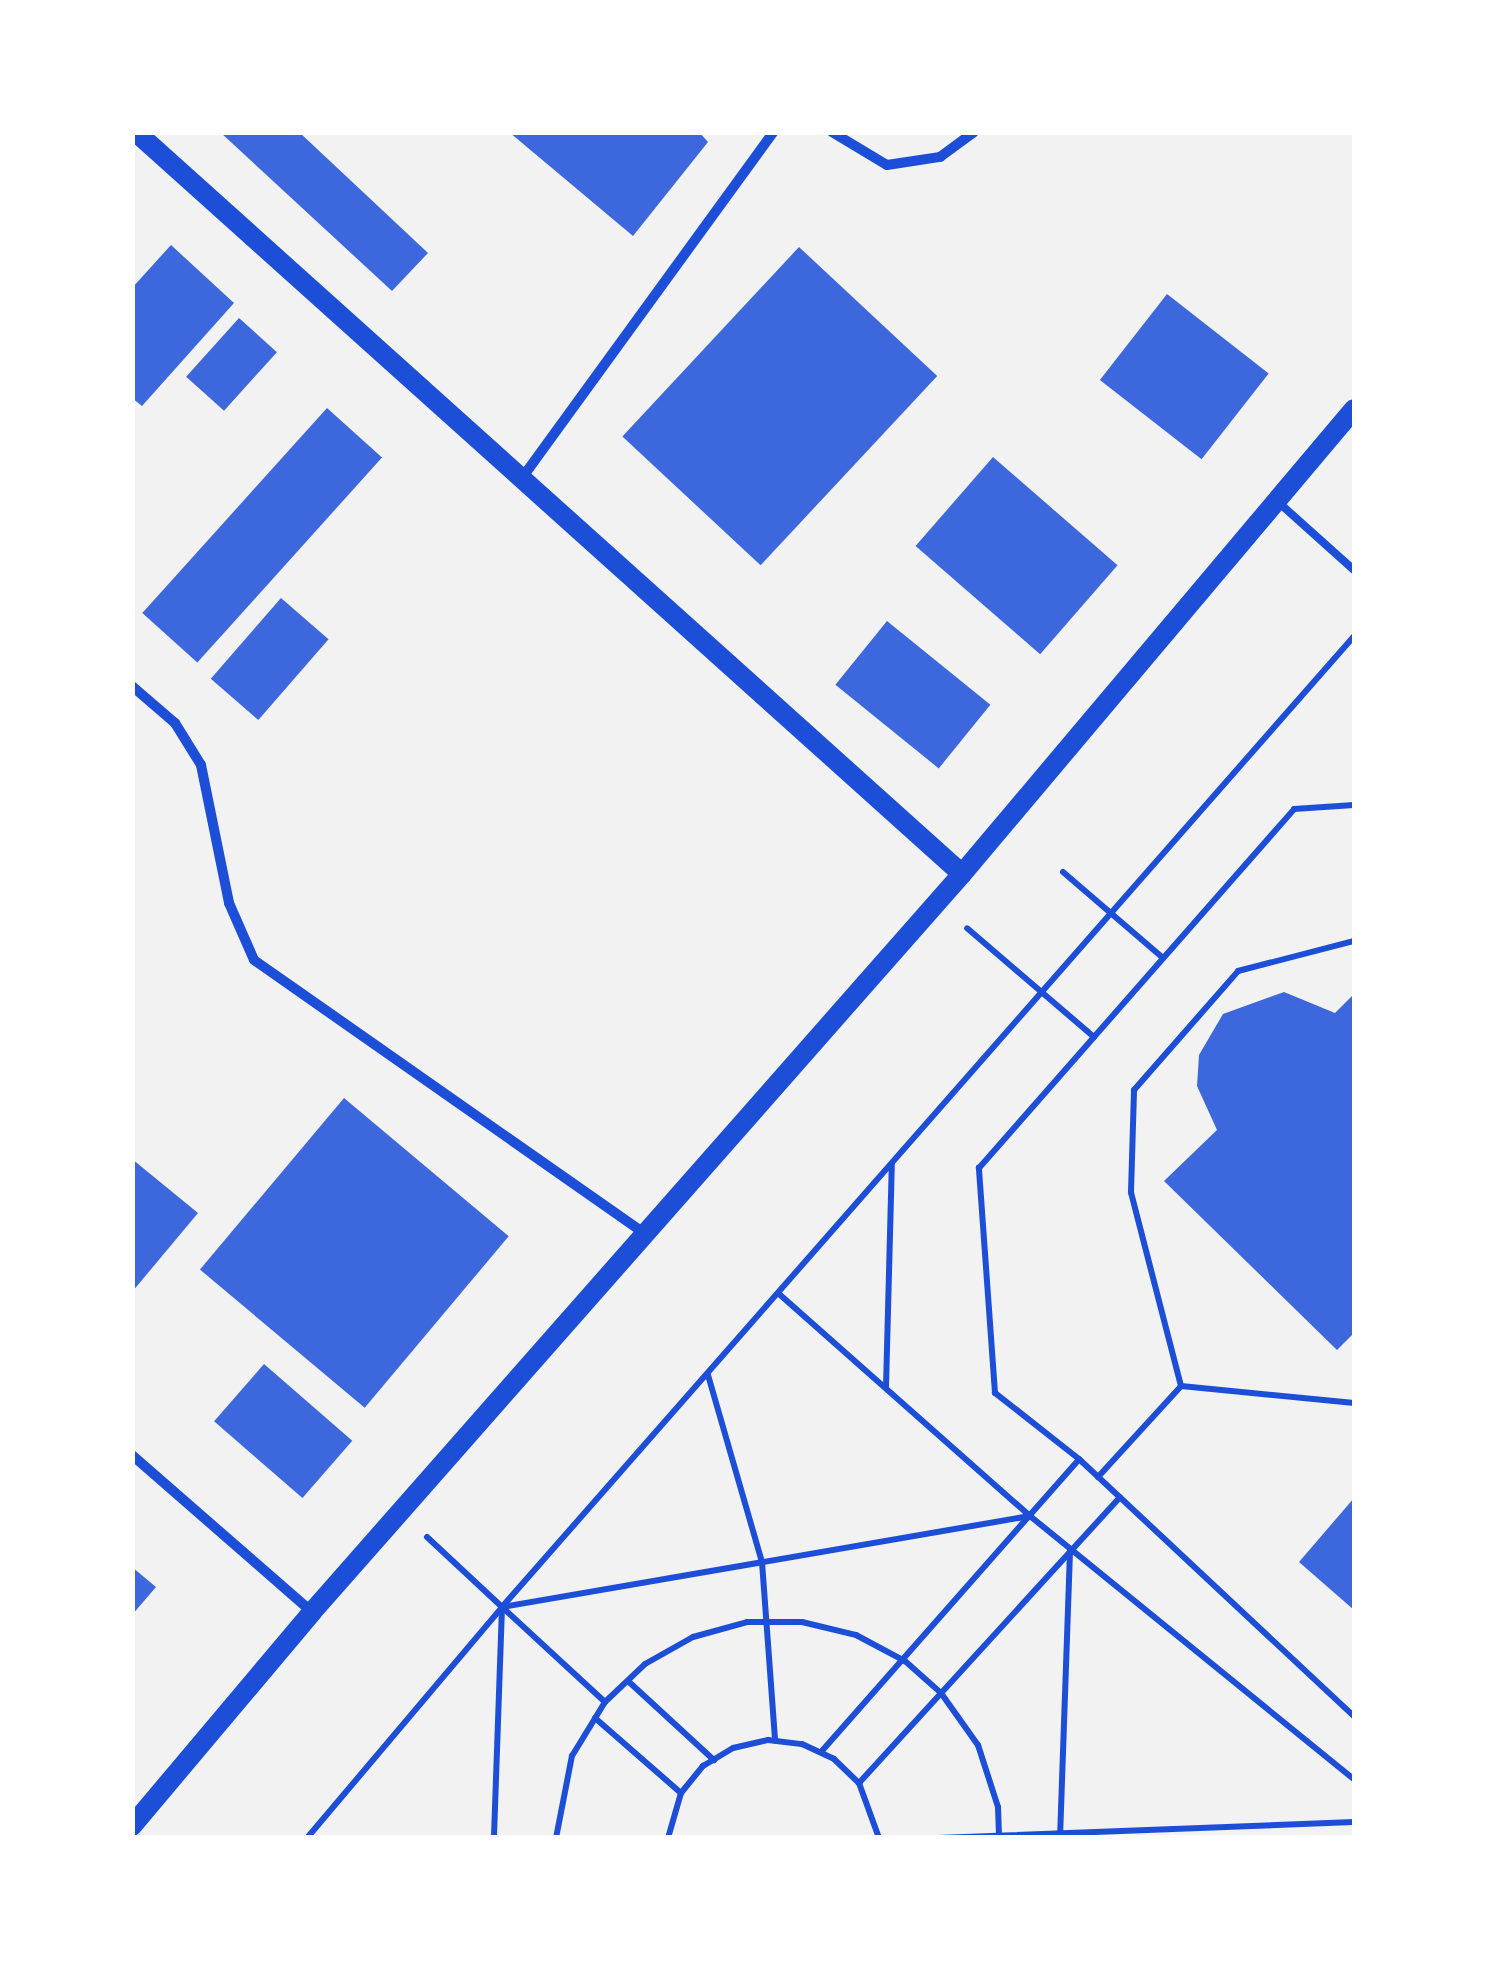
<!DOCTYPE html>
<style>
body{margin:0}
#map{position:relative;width:1487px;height:1970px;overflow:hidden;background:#f2f2f2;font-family:"Crimson Pro",serif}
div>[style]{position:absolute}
.building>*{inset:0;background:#3d67dc;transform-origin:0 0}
.path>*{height:6px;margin:-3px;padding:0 3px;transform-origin:3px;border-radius:3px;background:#1d4ed8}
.service>*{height:8px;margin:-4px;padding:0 4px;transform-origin:4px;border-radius:4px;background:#1d4ed8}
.minor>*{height:10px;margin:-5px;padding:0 5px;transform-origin:5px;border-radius:5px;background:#1d4ed8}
.secondary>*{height:20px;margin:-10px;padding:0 10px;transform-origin:10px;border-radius:10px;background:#1d4ed8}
span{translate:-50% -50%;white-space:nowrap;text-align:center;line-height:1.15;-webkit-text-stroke:10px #fff;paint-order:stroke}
.frame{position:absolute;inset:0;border:135px solid #fff;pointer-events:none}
</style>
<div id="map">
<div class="building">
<div style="clip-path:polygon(220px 132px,299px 132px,428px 253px,392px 291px)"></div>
<div style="clip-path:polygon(509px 132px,699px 132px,708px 142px,633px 236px)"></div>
<div style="clip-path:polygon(171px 245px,234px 303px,142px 406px,132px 398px,132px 288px)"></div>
<div style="left:799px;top:247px;width:189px;height:259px;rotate:43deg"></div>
<div style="left:1167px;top:294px;width:129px;height:109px;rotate:38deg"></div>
<div style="left:239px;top:318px;width:51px;height:79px;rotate:42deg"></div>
<div style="left:327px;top:408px;width:74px;height:276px;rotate:42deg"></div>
<div style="left:993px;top:457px;width:165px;height:118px;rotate:41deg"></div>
<div style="left:281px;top:598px;width:63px;height:107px;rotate:41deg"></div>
<div style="left:887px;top:621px;width:133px;height:82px;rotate:39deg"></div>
<div style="clip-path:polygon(1284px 992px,1335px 1013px,1354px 994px,1354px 1333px,1337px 1350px,1164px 1181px,1217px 1130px,1197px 1086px,1199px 1055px,1223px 1014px)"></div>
<div style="left:344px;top:1098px;width:215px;height:224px;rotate:40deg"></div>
<div style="clip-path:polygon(132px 1159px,198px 1213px,132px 1292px)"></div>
<div style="left:264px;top:1364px;width:117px;height:76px;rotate:41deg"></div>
<div style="clip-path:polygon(1354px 1498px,1354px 1610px,1299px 1562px)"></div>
<div style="clip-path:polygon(132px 1567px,156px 1587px,132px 1615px)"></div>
</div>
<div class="path">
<div style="left:1063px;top:872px;width:132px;rotate:40.7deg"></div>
<div style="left:1094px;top:1037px;width:303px;rotate:-48.7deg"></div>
<div style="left:1294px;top:809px;width:60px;rotate:-3.8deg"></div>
<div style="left:708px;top:1375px;width:195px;rotate:73.9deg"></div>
<div style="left:762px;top:1562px;width:179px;rotate:85.8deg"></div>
<div style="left:1181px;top:1386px;width:200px;rotate:-104.5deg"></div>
<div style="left:1131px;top:1192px;width:102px;rotate:-88.3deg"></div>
<div style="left:1134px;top:1090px;width:158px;rotate:-48.8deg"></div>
<div style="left:1238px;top:971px;width:120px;rotate:-14.5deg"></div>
<div style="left:1181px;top:1386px;width:174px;rotate:5.6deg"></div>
<div style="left:886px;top:1387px;width:222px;rotate:-88.5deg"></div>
<div style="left:1079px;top:1459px;width:376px;rotate:43.1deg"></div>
<div style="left:1098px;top:1477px;width:123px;rotate:-47.6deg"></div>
<div style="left:1030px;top:1516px;width:417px;rotate:39.1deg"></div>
<div style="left:427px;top:1537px;width:103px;rotate:43deg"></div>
<div style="left:502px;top:1607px;width:231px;rotate:92deg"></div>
<div style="left:628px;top:1681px;width:117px;rotate:42.6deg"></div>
<div style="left:605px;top:1702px;width:140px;rotate:-137.3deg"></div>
<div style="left:502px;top:1607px;width:1292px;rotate:-48.73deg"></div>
<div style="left:595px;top:1718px;width:114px;rotate:41.1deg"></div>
<div style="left:821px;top:1752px;width:390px;rotate:-48.6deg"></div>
<div style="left:1079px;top:1459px;width:107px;rotate:-141.8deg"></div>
<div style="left:995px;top:1393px;width:226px;rotate:-94.1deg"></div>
<div style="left:979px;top:1168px;width:174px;rotate:-48.7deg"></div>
<div style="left:1094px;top:1037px;width:167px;rotate:-139.4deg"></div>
<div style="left:859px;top:1783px;width:387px;rotate:-47.6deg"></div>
<div style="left:307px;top:1838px;width:302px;rotate:-49.8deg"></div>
<div style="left:502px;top:1607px;width:536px;rotate:-9.78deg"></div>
<div style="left:1030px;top:1516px;width:335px;rotate:-138.5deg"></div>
<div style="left:556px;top:1838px;width:84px;rotate:-79deg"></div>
<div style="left:572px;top:1756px;width:63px;rotate:-58.6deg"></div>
<div style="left:605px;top:1702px;width:55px;rotate:-43.5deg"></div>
<div style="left:645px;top:1664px;width:55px;rotate:-29.4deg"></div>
<div style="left:693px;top:1637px;width:56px;rotate:-15.5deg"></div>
<div style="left:747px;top:1622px;width:55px"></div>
<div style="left:802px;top:1622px;width:56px;rotate:13.5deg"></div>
<div style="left:856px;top:1635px;width:55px;rotate:28deg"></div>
<div style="left:905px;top:1661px;width:48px;rotate:41.6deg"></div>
<div style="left:941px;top:1693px;width:64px;rotate:54.6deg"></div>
<div style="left:978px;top:1745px;width:65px;rotate:72.1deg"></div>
<div style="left:998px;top:1807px;width:31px;rotate:88deg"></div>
<div style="left:668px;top:1838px;width:47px;rotate:-73.9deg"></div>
<div style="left:681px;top:1793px;width:35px;rotate:-51deg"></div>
<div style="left:703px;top:1766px;width:35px;rotate:-31deg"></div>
<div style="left:733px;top:1748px;width:36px;rotate:-13deg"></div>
<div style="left:768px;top:1740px;width:34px;rotate:7deg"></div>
<div style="left:802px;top:1744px;width:35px;rotate:25deg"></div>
<div style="left:834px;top:1759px;width:35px;rotate:44deg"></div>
<div style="left:859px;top:1783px;width:59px;rotate:70deg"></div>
<div style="left:938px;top:1838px;width:416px;rotate:-2.2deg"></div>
<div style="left:1060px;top:1838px;width:286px;rotate:-88deg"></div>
</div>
<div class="service">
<div style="left:1277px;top:501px;width:103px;rotate:41.9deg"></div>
</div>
<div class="minor">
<div style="left:832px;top:132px;width:64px;rotate:31deg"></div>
<div style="left:887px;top:165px;width:54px;rotate:-8.6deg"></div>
<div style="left:940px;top:157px;width:42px;rotate:-36.3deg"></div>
<div style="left:522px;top:478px;width:427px;rotate:-54deg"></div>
<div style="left:132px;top:686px;width:57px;rotate:40.7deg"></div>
<div style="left:175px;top:723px;width:49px;rotate:58.2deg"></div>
<div style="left:201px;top:765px;width:141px;rotate:78.5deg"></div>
<div style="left:229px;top:903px;width:62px;rotate:66.3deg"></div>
<div style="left:254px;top:960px;width:478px;rotate:35deg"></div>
<div style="left:132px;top:1455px;width:239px;rotate:41.1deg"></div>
</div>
<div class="secondary">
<div style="left:136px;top:132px;width:1110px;rotate:41.93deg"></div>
<div style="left:132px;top:1826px;width:280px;rotate:-49.9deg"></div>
<div style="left:312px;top:1612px;width:983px;rotate:-48.63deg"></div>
<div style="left:962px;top:874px;width:608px;rotate:-49.87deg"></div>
</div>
<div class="frame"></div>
</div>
